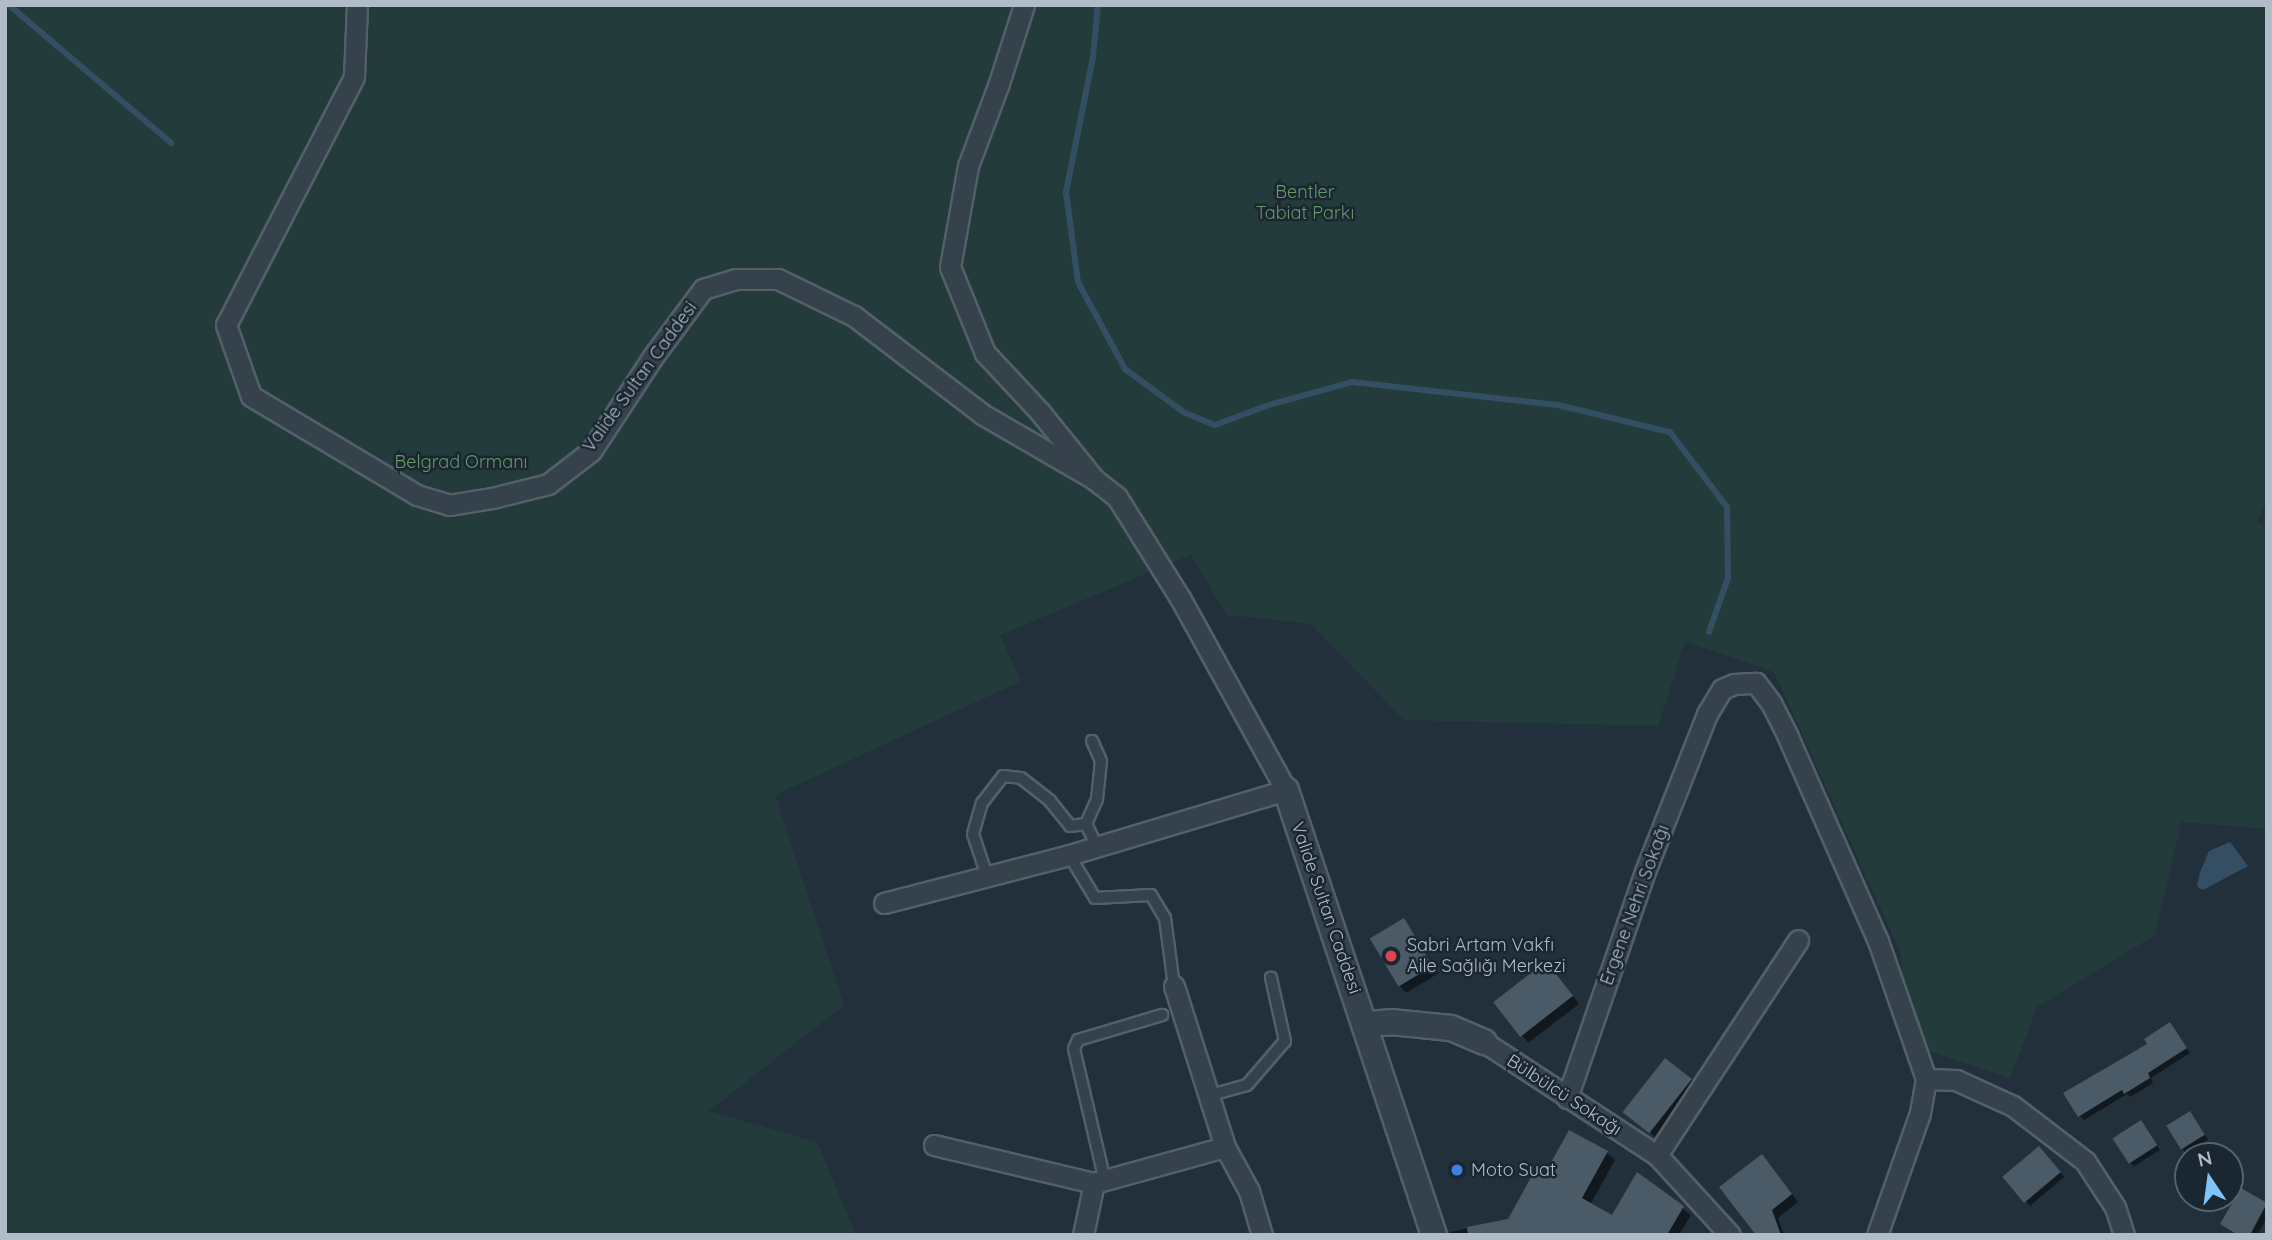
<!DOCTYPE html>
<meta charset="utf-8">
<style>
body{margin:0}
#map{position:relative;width:2272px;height:1240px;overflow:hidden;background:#21303b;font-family:Quicksand,sans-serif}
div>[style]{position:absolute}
.green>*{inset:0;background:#233c3b}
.water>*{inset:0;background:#344f63}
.shadow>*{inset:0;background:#0007;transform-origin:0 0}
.stream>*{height:6px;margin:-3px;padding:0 3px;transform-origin:3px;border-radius:3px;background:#344f63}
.building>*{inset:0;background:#4a5a67;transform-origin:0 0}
.roads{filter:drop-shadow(2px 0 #535f69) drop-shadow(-2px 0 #535f69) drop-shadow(0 2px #535f69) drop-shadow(0 -2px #535f69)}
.service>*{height:10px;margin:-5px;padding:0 5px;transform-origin:5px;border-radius:5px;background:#35414b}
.minor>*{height:19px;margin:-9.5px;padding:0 9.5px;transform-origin:9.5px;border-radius:9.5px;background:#35414b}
.tertiary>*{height:24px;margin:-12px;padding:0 12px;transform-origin:12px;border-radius:12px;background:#35414b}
.dots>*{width:19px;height:19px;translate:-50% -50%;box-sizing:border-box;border:4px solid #1a2630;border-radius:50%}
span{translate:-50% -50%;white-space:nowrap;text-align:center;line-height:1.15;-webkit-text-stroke:5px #1a2630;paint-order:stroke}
.park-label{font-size:18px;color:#669969}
.street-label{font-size:18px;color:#b0bcc7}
.poi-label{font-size:18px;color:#b0bcc7}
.left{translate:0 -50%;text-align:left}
.frame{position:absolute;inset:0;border:7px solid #b0bcc7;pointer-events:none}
.north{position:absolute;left:2174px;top:1142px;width:70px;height:70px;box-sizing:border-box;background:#1a2630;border:2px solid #56626c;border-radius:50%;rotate:347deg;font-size:19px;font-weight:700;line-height:28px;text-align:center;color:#b0bcc7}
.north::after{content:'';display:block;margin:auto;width:24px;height:32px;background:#80c3fb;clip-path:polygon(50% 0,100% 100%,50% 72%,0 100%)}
</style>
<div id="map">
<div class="green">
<div style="clip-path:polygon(5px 5px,2267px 5px,2267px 498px,2257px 523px,2267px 528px,2267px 829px,2181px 822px,2155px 935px,2037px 1007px,2010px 1078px,1907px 1044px,1901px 954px,1774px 672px,1685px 641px,1658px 726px,1404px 720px,1311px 624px,1227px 615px,1191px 555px,1000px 635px,1021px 681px,775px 795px,844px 1005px,709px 1111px,817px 1142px,856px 1235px,5px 1235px)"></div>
</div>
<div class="water">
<div style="clip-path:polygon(2230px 842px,2248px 866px,2203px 890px,2199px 888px,2197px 885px,2200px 872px,2209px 851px)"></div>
</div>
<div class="shadow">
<div style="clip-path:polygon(1404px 920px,1439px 973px,1406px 993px,1399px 985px)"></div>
<div style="clip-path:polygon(1553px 970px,1579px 1004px,1528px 1043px,1495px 1002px)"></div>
<div style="clip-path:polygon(2174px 1029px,2190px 1053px,2151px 1078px,2153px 1083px,2130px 1097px,2127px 1094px,2084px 1120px,2080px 1116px,2150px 1045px)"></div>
<div style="clip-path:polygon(1691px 1080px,1698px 1087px,1662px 1142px,1633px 1120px)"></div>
<div style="left:2190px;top:1113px;width:32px;height:26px;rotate:56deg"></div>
<div style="clip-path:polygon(2141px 1122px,2160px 1150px,2134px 1166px,2129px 1162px)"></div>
<div style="clip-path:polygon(1607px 1153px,1615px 1160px,1590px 1205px,1613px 1217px,1638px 1175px,1691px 1215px,1679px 1235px,1451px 1235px,1450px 1232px,1509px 1220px,1543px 1180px)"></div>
<div style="clip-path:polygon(2044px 1153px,2064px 1177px,2030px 1206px,2026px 1201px)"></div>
<div style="clip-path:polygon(1769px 1164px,1798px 1202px,1778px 1218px,1784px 1235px,1763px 1235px)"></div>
<div style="clip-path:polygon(2242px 1190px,2267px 1205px,2267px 1218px,2257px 1235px,2238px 1235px)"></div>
</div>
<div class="stream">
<div style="left:9px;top:5px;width:213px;rotate:40.4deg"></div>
<div style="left:1098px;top:5px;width:52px;rotate:95.5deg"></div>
<div style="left:1093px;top:57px;width:138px;rotate:101.3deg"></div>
<div style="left:1066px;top:192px;width:91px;rotate:82.4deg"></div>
<div style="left:1078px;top:282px;width:99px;rotate:61.6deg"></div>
<div style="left:1125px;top:369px;width:74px;rotate:36.3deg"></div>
<div style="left:1185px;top:413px;width:32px;rotate:22deg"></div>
<div style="left:1215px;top:425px;width:58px;rotate:-20.3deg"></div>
<div style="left:1269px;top:405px;width:86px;rotate:-15.5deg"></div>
<div style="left:1352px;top:382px;width:207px;rotate:6.4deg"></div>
<div style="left:1558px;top:405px;width:115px;rotate:13.6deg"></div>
<div style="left:1670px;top:432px;width:94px;rotate:52.8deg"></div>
<div style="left:1727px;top:507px;width:71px;rotate:89.2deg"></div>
<div style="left:1728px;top:578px;width:57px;rotate:109.4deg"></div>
</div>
<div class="building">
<div style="left:1404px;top:918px;width:56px;height:40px;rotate:59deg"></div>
<div style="left:1546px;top:961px;width:44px;height:67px;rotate:52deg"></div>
<div style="clip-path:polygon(2170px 1022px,2187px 1048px,2148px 1073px,2150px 1078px,2124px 1094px,2122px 1090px,2078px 1117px,2063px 1093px,2147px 1044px,2144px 1039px)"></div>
<div style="left:1665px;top:1058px;width:34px;height:69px;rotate:38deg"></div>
<div style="left:2190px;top:1111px;width:28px;height:28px;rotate:58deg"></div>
<div style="left:2141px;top:1120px;width:30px;height:34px;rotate:57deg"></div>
<div style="clip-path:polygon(1569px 1130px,1608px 1151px,1582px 1198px,1612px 1215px,1637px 1172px,1684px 1206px,1667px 1235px,1468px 1235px,1467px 1227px,1508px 1219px,1534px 1172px,1543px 1177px)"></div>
<div style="left:2039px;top:1146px;width:34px;height:48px;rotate:50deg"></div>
<div style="clip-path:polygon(1762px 1154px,1792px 1194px,1772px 1210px,1781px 1235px,1756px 1235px,1719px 1187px)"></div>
<div style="clip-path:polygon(2241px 1188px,2267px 1203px,2250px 1235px,2238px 1235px,2220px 1224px)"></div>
</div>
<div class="roads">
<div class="service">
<div style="left:1086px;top:824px;width:25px;rotate:64deg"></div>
<div style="left:1069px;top:855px;width:50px;rotate:58.8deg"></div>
<div style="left:1095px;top:898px;width:56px;rotate:-3.1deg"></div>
<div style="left:1151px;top:895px;width:27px;rotate:59deg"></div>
<div style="left:1165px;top:918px;width:69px;rotate:82.5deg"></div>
<div style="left:987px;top:876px;width:44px;rotate:-108.4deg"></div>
<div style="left:973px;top:834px;width:32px;rotate:-74deg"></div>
<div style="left:982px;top:803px;width:34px;rotate:-52deg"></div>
<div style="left:1003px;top:776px;width:18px;rotate:6deg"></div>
<div style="left:1021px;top:778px;width:37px;rotate:38deg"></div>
<div style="left:1050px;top:801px;width:32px;rotate:51deg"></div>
<div style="left:1070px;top:826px;width:16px;rotate:-7deg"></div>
<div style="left:1086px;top:824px;width:27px;rotate:-66deg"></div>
<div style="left:1097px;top:799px;width:38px;rotate:-84deg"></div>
<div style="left:1101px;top:761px;width:22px;rotate:-114deg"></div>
<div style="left:1207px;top:1096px;width:41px;rotate:-15.4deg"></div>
<div style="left:1247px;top:1085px;width:58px;rotate:-49.2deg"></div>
<div style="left:1285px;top:1041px;width:65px;rotate:-102.5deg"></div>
<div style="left:1105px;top:1181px;width:136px;rotate:-103.2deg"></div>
<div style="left:1074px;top:1049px;width:10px;rotate:-66deg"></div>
<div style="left:1078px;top:1040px;width:88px;rotate:-16.6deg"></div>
</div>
<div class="minor">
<div style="left:357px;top:5px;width:72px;rotate:92.4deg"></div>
<div style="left:354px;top:77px;width:279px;rotate:117.3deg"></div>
<div style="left:226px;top:325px;width:75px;rotate:70.6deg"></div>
<div style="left:251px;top:396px;width:193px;rotate:30.8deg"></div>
<div style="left:417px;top:495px;width:34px;rotate:17deg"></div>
<div style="left:449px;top:505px;width:44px;rotate:-9.2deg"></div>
<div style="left:492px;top:498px;width:58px;rotate:-14deg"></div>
<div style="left:548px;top:484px;width:54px;rotate:-37.5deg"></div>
<div style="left:591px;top:451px;width:111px;rotate:-56.7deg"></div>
<div style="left:652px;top:358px;width:86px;rotate:-53.5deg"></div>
<div style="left:703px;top:289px;width:34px;rotate:-17deg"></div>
<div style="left:736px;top:279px;width:42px"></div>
<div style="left:778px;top:279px;width:85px;rotate:26deg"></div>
<div style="left:854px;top:316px;width:161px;rotate:37.4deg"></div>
<div style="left:982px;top:414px;width:129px;rotate:30.1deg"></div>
<div style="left:884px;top:903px;width:191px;rotate:-14.5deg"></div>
<div style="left:1069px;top:855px;width:227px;rotate:-16.7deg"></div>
<div style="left:1286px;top:790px;width:219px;rotate:-118.9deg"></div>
<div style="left:1180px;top:598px;width:119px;rotate:-122deg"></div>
<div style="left:1117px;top:497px;width:29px;rotate:-142deg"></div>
<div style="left:1094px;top:479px;width:86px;rotate:-128.9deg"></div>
<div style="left:1040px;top:412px;width:81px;rotate:-133deg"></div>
<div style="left:985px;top:353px;width:93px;rotate:-112.1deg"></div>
<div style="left:950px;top:267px;width:103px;rotate:-79.9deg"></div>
<div style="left:968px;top:166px;width:89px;rotate:-69.5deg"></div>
<div style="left:999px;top:83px;width:82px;rotate:-72.2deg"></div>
<div style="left:1174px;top:986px;width:169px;rotate:72.4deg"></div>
<div style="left:1225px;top:1147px;width:50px;rotate:61.4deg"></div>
<div style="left:1249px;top:1191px;width:46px;rotate:73.5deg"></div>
<div style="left:1484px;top:1042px;width:207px;rotate:33.2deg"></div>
<div style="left:1657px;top:1155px;width:108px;rotate:47.6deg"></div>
<div style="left:1926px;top:1079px;width:30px;rotate:2deg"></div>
<div style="left:1956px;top:1080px;width:63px;rotate:24.5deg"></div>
<div style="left:2013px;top:1106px;width:91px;rotate:37.4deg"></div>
<div style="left:2085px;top:1161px;width:55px;rotate:56.9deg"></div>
<div style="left:2115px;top:1207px;width:29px;rotate:72deg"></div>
<div style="left:1567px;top:1098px;width:242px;rotate:-71deg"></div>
<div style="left:1646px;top:869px;width:167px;rotate:-68.5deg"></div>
<div style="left:1707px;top:714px;width:29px;rotate:-59deg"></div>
<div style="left:1722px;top:689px;width:13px;rotate:-23deg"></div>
<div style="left:1734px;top:684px;width:22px;rotate:-3deg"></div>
<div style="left:1756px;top:683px;width:25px;rotate:53deg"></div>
<div style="left:1771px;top:703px;width:38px;rotate:63deg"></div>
<div style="left:1788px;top:737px;width:223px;rotate:66.2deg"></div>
<div style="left:1878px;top:941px;width:146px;rotate:70.8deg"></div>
<div style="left:1926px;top:1079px;width:35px;rotate:100deg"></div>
<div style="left:1920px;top:1113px;width:129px;rotate:109.4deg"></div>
<div style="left:934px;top:1145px;width:164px;rotate:13.4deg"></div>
<div style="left:1094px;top:1183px;width:136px;rotate:-15.4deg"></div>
<div style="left:1657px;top:1155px;width:257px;rotate:-56.7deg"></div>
<div style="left:1083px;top:1235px;width:53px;rotate:-78.1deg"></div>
</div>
<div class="tertiary">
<div style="left:1286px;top:790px;width:469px;rotate:71.6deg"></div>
<div style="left:1365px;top:1024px;width:26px;rotate:-4deg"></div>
<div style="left:1391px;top:1022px;width:60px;rotate:5.7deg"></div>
<div style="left:1451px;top:1028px;width:36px;rotate:23deg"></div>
</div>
</div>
<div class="dots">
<div style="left:1391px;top:956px;background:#e0444e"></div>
<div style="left:1457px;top:1170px;background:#3f7fe0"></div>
</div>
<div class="park-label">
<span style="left:1305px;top:203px">Bentler<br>Tabiat Parkı</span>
<span style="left:461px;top:462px">Belgrad Ormanı</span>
</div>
<div class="street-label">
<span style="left:640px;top:377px;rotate:-54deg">Valide Sultan Caddesi</span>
<span style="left:1635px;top:905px;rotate:-70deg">Ergene Nehri Sokağı</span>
<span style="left:1326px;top:908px;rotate:71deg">Valide Sultan Caddesi</span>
<span style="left:1564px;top:1095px;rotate:33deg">Bülbülcü Sokağı</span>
</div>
<div class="poi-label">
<span class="left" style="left:1407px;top:956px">Sabri Artam Vakfı<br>Aile Sağlığı Merkezi</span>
<span class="left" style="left:1471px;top:1170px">Moto Suat</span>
</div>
<div class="frame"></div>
<div class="north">N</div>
</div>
